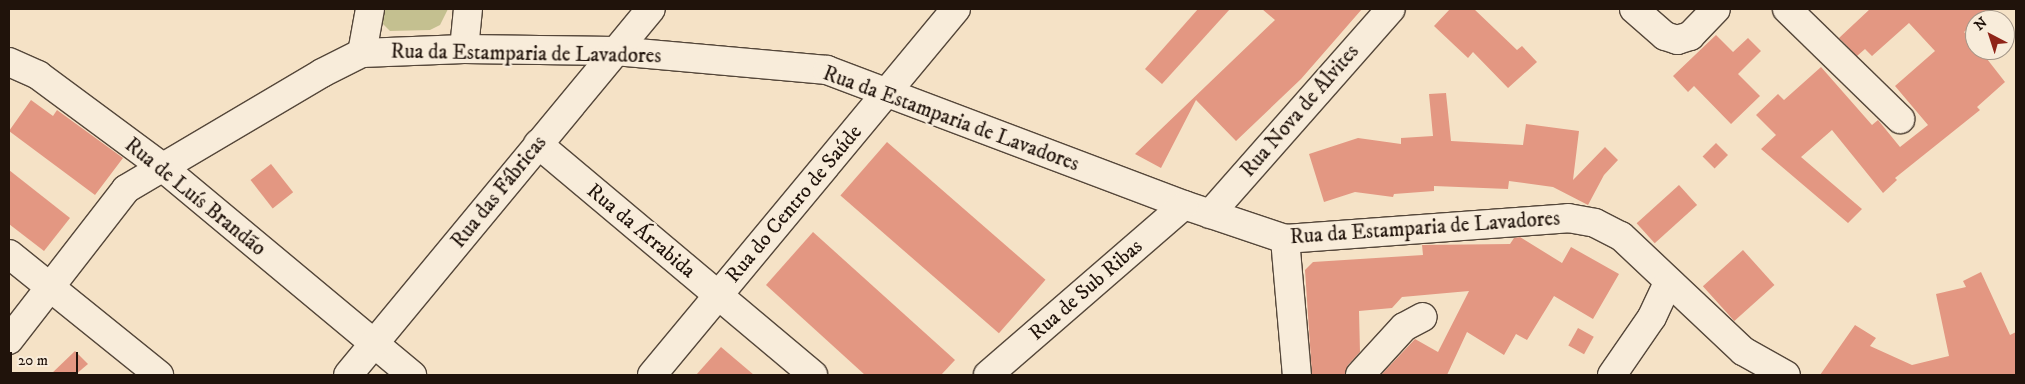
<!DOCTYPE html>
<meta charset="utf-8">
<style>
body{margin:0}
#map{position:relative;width:2025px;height:384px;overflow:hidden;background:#f5e2c6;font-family:"IM FELL DW Pica",serif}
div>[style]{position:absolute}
.green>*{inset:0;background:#c4c090}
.building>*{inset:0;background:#e39782;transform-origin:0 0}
.roads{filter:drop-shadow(1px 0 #55473a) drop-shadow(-1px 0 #55473a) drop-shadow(0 1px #55473a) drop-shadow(0 -1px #55473a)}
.minor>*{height:28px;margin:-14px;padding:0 14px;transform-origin:14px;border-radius:14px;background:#f8ecda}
span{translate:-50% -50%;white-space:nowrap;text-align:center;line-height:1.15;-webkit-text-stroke:4.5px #f8ecda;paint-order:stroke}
.street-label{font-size:21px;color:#20130b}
.frame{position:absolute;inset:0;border:10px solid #20130b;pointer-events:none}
.north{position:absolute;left:1965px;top:10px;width:50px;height:50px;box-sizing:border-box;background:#f8ecda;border:1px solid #a29587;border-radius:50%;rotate:320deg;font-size:14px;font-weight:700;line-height:20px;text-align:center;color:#20130b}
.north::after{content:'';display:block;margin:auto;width:18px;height:22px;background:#8f2418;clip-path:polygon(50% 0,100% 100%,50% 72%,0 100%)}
.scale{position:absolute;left:10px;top:352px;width:68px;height:22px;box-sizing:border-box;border:2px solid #20130b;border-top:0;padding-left:6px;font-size:15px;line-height:18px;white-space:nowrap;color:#20130b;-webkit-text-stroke:4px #f8ecda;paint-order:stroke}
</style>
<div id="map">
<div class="green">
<div style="clip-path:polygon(382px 9px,448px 9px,440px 25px,430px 30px,390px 31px,381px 22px)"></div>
</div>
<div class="building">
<div style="clip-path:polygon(1198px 9px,1230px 9px,1162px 84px,1145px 69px)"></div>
<div style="clip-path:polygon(1262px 9px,1362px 9px,1301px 79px,1236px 141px,1196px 100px,1161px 168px,1135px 154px,1275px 20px)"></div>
<div style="clip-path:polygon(1450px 9px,1474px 9px,1517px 50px,1522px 46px,1537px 62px,1508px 88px,1473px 52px,1468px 58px,1434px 26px)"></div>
<div style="clip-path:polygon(1870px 9px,1990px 9px,1964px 32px,1975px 44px,1975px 50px,1980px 50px,2005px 82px,1977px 107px,1980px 110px,1895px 178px,1897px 180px,1883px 193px,1832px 130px,1801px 157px,1862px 209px,1848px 223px,1761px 149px,1776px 135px,1756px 115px,1778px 94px,1784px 100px,1821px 67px,1872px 125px,1878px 120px,1900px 147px,1928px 125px,1895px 86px,1935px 51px,1909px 23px,1872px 56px,1865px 49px,1857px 56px,1839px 38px)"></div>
<div style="clip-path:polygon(1716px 35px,1733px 52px,1748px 38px,1761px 51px,1738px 74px,1760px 96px,1731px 124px,1694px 86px,1688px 92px,1673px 76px)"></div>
<div style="clip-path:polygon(1446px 93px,1451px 141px,1523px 145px,1526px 124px,1579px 131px,1573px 180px,1605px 147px,1618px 160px,1604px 175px,1588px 205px,1553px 187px,1509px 181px,1508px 189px,1434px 186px,1434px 191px,1394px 194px,1393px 197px,1355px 192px,1324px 202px,1309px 154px,1358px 138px,1401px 144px,1401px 138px,1433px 136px,1429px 94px)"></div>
<div style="clip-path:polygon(31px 100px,53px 116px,57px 110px,123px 158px,95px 195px,9px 131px)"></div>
<div style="left:887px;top:142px;width:210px;height:71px;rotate:41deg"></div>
<div style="left:1716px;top:143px;width:17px;height:19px;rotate:45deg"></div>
<div style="left:271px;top:164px;width:36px;height:26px;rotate:52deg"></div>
<div style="clip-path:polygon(9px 170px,70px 218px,44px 251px,9px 224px)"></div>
<div style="left:1679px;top:185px;width:27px;height:57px;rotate:48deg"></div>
<div style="clip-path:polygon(813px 232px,955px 360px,941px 375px,865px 375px,766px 285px)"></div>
<div style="clip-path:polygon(1520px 237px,1562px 263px,1571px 247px,1619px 274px,1593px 319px,1554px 296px,1527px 340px,1516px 334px,1504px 355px,1467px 332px,1447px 375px,1381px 375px,1415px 339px,1438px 352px,1469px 291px,1402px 297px,1392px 308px,1359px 311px,1360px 352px,1348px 365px,1345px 375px,1312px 375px,1305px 270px,1313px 262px,1423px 255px,1422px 245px,1510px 244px,1514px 238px)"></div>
<div style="left:1743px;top:250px;width:47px;height:54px;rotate:48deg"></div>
<div style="clip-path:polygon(1981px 272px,2010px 335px,2016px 332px,2016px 375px,1820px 375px,1855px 325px,1876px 338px,1870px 346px,1912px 365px,1949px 356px,1936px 294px,1966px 287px,1963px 281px)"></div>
<div style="left:1578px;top:328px;width:18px;height:20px;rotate:29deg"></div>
<div style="clip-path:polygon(721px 347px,754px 375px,696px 375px)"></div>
<div style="clip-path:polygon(75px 351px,88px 364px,75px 375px,50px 375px)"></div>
</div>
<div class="roads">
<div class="minor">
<div style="left:1634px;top:9px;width:41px;rotate:41.1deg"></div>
<div style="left:1665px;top:36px;width:13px;rotate:18deg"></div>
<div style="left:1677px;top:40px;width:14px;rotate:-17deg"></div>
<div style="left:1690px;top:36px;width:37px;rotate:-46deg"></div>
<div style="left:1787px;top:9px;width:158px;rotate:44.2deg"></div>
<div style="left:464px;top:49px;width:40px;rotate:-84.3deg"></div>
<div style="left:362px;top:53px;width:45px;rotate:-79.7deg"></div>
<div style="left:9px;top:62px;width:32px;rotate:24deg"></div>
<div style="left:38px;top:75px;width:153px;rotate:36.5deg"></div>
<div style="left:161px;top:166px;width:327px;rotate:39.8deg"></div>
<div style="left:538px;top:144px;width:359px;rotate:40deg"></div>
<div style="left:1210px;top:214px;width:273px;rotate:-48.6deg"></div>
<div style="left:1285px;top:239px;width:137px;rotate:85deg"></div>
<div style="left:9px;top:254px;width:193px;rotate:38.9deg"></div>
<div style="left:9px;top:340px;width:191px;rotate:-52.2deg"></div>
<div style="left:126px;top:189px;width:228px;rotate:-30.6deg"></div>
<div style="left:322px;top:73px;width:45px;rotate:-26.6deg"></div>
<div style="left:362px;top:53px;width:102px;rotate:-2.2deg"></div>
<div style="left:464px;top:49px;width:151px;rotate:0.8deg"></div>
<div style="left:615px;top:51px;width:213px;rotate:5.1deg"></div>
<div style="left:827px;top:70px;width:382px;rotate:20.7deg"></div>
<div style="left:1184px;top:205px;width:107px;rotate:18.6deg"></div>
<div style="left:1285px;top:239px;width:284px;rotate:-4.2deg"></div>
<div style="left:1568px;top:218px;width:27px;rotate:10deg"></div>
<div style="left:1595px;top:223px;width:29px;rotate:27deg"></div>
<div style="left:1621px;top:236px;width:168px;rotate:43.3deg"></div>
<div style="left:1743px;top:351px;width:49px;rotate:29.2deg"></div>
<div style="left:348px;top:375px;width:475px;rotate:-50.4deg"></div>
<div style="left:652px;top:375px;width:476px;rotate:-50.3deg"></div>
<div style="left:988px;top:375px;width:259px;rotate:-40.9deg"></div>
<div style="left:1360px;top:375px;width:65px;rotate:-47.5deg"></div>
<div style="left:1404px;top:327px;width:21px;rotate:-28deg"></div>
<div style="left:1612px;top:375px;width:70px;rotate:-55.4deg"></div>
<div style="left:1652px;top:317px;width:38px;rotate:-65deg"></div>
</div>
</div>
<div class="street-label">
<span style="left:526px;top:54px;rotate:1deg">Rua da Estamparia de Lavadores</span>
<span style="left:1300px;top:111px;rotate:-49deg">Rua Nova de Alvites</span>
<span style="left:951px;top:119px;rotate:20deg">Rua da Estamparia de Lavadores</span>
<span style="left:499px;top:192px;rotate:-51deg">Rua das Fábricas</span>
<span style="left:195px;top:197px;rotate:39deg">Rua de Luís Brandão</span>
<span style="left:794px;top:204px;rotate:-50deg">Rua do Centro de Saúde</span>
<span style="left:1425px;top:228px;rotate:-4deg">Rua da Estamparia de Lavadores</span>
<span style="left:641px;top:231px;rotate:40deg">Rua da Árrabida</span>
<span style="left:1086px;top:290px;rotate:-41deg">Rua de Sub Ribas</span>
</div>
<div class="frame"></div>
<div class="north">N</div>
<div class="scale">20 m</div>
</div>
